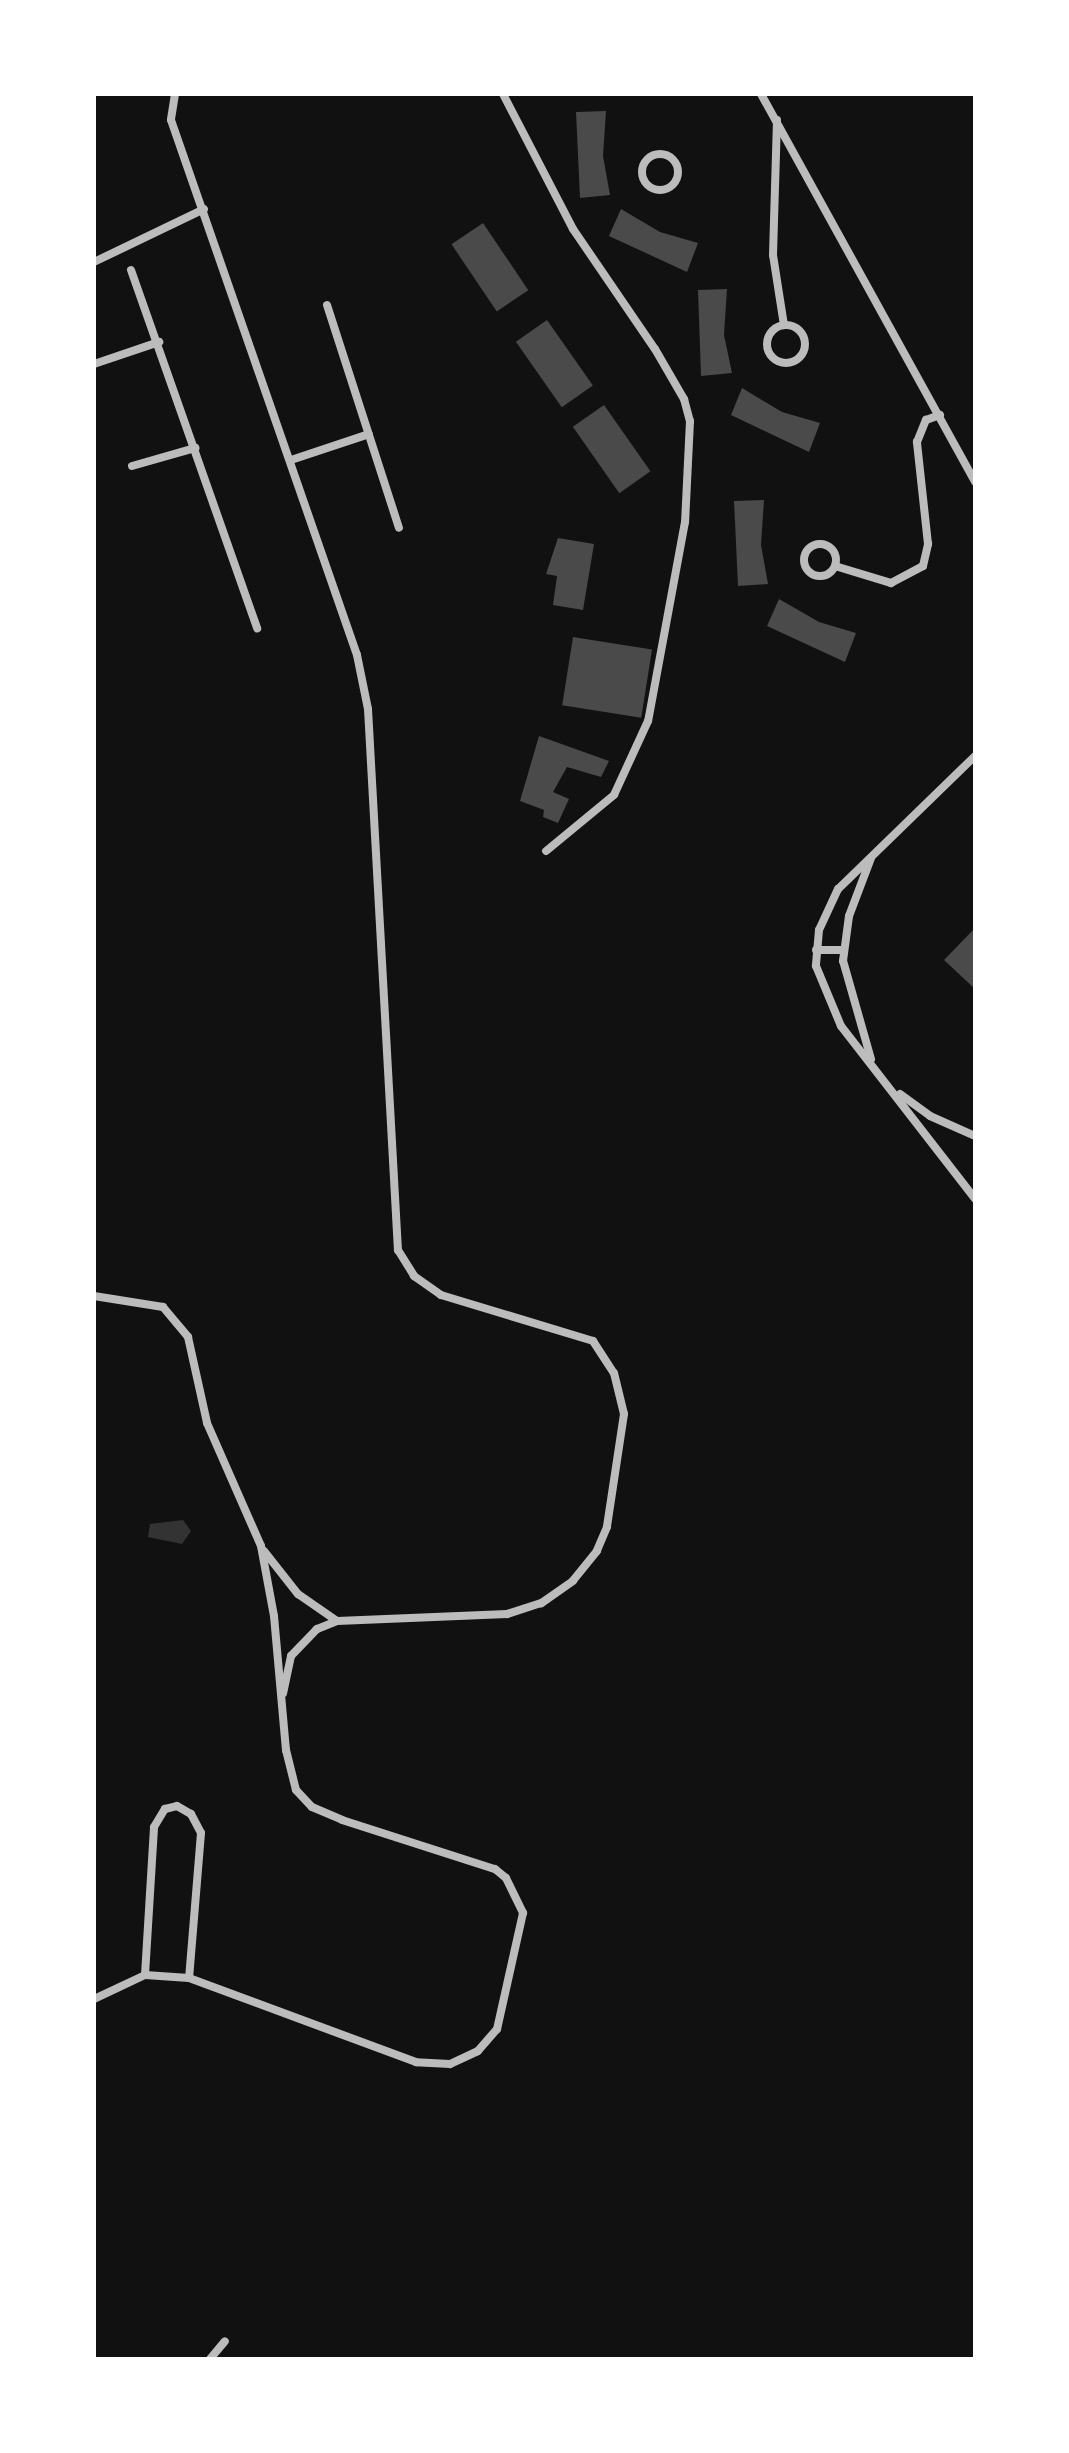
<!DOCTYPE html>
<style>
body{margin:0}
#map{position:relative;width:1069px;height:2453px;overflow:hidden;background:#111;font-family:"Golos Text",sans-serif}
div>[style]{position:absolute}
.water>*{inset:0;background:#333}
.building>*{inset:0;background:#4a4a4a;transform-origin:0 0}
.minor>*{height:8px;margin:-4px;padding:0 4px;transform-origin:4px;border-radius:4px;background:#bcbcbc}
.minor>.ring{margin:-4px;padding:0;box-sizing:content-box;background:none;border:8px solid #bcbcbc;border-radius:50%}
span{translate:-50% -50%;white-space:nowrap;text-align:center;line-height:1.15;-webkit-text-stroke:6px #fff;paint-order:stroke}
.frame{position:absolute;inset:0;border:96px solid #fff;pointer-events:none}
</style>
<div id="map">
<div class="water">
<div style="clip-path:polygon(183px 1520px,191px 1531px,182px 1544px,148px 1537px,150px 1524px)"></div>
</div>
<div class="building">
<div style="clip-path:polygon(606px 111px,603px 156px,610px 195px,580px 198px,576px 112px)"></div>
<div style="clip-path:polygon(621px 209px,660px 232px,698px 243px,687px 272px,609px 236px)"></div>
<div style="left:483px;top:223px;width:81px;height:38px;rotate:56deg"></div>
<div style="clip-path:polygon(727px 289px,724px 335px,732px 373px,701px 376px,698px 290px)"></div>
<div style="left:547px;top:320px;width:80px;height:38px;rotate:55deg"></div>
<div style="clip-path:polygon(742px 388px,782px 412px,820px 423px,809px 452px,731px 415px)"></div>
<div style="left:604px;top:405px;width:81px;height:38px;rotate:55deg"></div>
<div style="clip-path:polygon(764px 500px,761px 545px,768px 584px,738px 586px,734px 501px)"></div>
<div style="clip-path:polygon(558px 538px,594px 544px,583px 610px,553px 605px,557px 576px,546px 574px)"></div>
<div style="clip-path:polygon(779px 599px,819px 622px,856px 633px,845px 662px,767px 626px)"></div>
<div style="left:573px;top:637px;width:80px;height:69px;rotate:9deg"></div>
<div style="clip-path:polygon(539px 736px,609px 761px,601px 777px,567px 767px,553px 792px,569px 799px,558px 823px,543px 817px,544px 810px,520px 801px)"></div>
<div style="clip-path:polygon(975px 928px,975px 989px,944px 960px)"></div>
</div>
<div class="minor">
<div style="left:175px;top:94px;width:26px;rotate:99deg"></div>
<div style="left:171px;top:120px;width:566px;rotate:70.83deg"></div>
<div style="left:357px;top:655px;width:55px;rotate:78.5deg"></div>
<div style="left:368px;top:709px;width:542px;rotate:86.83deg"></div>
<div style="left:398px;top:1250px;width:31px;rotate:58deg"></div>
<div style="left:414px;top:1276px;width:33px;rotate:35deg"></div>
<div style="left:441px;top:1295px;width:159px;rotate:16.8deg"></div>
<div style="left:593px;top:1341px;width:38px;rotate:57deg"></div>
<div style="left:614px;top:1373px;width:42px;rotate:76.3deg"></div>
<div style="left:624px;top:1414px;width:114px;rotate:98.6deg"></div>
<div style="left:607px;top:1527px;width:26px;rotate:113deg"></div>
<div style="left:597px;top:1551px;width:38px;rotate:129deg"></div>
<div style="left:573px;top:1581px;width:39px;rotate:145deg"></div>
<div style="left:541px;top:1603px;width:36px;rotate:162deg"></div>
<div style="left:507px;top:1614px;width:170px;rotate:177.6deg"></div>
<div style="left:337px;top:1621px;width:22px;rotate:158deg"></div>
<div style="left:317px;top:1629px;width:37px;rotate:134deg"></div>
<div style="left:291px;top:1656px;width:38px;rotate:102deg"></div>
<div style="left:503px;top:94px;width:152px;rotate:62.6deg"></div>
<div style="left:573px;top:229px;width:145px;rotate:55.7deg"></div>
<div style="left:655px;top:349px;width:58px;rotate:59.9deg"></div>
<div style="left:684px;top:399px;width:23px;rotate:75deg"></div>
<div style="left:690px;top:421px;width:101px;rotate:92.8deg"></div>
<div style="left:685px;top:522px;width:202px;rotate:100.5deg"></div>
<div style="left:648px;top:721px;width:81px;rotate:114.7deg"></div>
<div style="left:614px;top:795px;width:88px;rotate:140.5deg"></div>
<div style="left:761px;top:94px;width:443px;rotate:61.1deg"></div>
<div style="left:777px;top:120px;width:135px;rotate:91.7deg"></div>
<div style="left:773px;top:255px;width:71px;rotate:81.1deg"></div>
<div class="ring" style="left:642px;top:154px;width:28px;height:28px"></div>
<div style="left:94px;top:262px;width:122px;rotate:-25.7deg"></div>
<div style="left:131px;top:270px;width:380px;rotate:70.6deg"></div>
<div style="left:327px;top:305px;width:234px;rotate:72.1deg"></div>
<div class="ring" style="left:767px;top:325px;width:30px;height:30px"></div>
<div style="left:94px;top:364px;width:69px;rotate:-18.7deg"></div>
<div style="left:291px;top:460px;width:82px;rotate:-18.4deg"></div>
<div style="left:132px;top:466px;width:66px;rotate:-15.9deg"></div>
<div class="ring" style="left:804px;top:544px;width:24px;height:24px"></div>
<div style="left:835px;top:566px;width:59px;rotate:16.9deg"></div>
<div style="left:891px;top:583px;width:36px;rotate:-28deg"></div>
<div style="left:923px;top:566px;width:23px;rotate:-77deg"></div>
<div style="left:928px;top:544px;width:103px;rotate:-96.2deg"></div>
<div style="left:917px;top:442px;width:24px;rotate:-68deg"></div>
<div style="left:926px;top:420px;width:15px;rotate:-20deg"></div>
<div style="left:975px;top:756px;width:191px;rotate:135.8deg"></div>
<div style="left:838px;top:889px;width:45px;rotate:114.9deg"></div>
<div style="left:819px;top:930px;width:36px;rotate:95deg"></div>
<div style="left:816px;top:966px;width:65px;rotate:67.4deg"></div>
<div style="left:841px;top:1026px;width:219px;rotate:52.2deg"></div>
<div style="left:816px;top:950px;width:27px"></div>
<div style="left:871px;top:1059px;width:102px;rotate:-105.9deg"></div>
<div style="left:843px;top:961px;width:45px;rotate:-82.4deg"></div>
<div style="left:849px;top:916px;width:62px;rotate:-69.2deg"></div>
<div style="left:900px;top:1094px;width:37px;rotate:36deg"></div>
<div style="left:930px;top:1116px;width:49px;rotate:24deg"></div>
<div style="left:94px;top:1296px;width:70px;rotate:9.1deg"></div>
<div style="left:163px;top:1307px;width:39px;rotate:50deg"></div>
<div style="left:188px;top:1337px;width:88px;rotate:77.5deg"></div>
<div style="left:207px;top:1423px;width:134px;rotate:66.3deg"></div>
<div style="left:261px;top:1546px;width:71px;rotate:79.5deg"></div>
<div style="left:274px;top:1616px;width:135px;rotate:84.9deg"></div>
<div style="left:286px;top:1750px;width:41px;rotate:76deg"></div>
<div style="left:296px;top:1790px;width:23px;rotate:47deg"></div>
<div style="left:312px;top:1807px;width:33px;rotate:23deg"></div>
<div style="left:342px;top:1820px;width:161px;rotate:17.8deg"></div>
<div style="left:495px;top:1869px;width:14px;rotate:39deg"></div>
<div style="left:506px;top:1878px;width:39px;rotate:64deg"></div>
<div style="left:523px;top:1913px;width:119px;rotate:102.6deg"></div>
<div style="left:497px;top:2029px;width:29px;rotate:131deg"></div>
<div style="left:478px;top:2051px;width:31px;rotate:155deg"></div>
<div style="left:450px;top:2064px;width:34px;rotate:-177deg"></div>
<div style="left:416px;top:2062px;width:242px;rotate:-159.7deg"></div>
<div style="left:189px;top:1978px;width:44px;rotate:-176.1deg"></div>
<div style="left:145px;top:1975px;width:56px;rotate:154.8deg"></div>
<div style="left:264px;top:1551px;width:55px;rotate:51.7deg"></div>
<div style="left:298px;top:1594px;width:47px;rotate:34.7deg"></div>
<div style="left:145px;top:1975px;width:148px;rotate:-86.5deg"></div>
<div style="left:154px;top:1827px;width:21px;rotate:-59deg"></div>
<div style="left:165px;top:1809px;width:12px;rotate:-14deg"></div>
<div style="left:177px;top:1806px;width:16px;rotate:30deg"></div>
<div style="left:191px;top:1814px;width:21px;rotate:62deg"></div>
<div style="left:201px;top:1833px;width:145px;rotate:94.7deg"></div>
<div style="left:210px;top:2359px;width:23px;rotate:-50deg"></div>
</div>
<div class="frame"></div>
</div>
